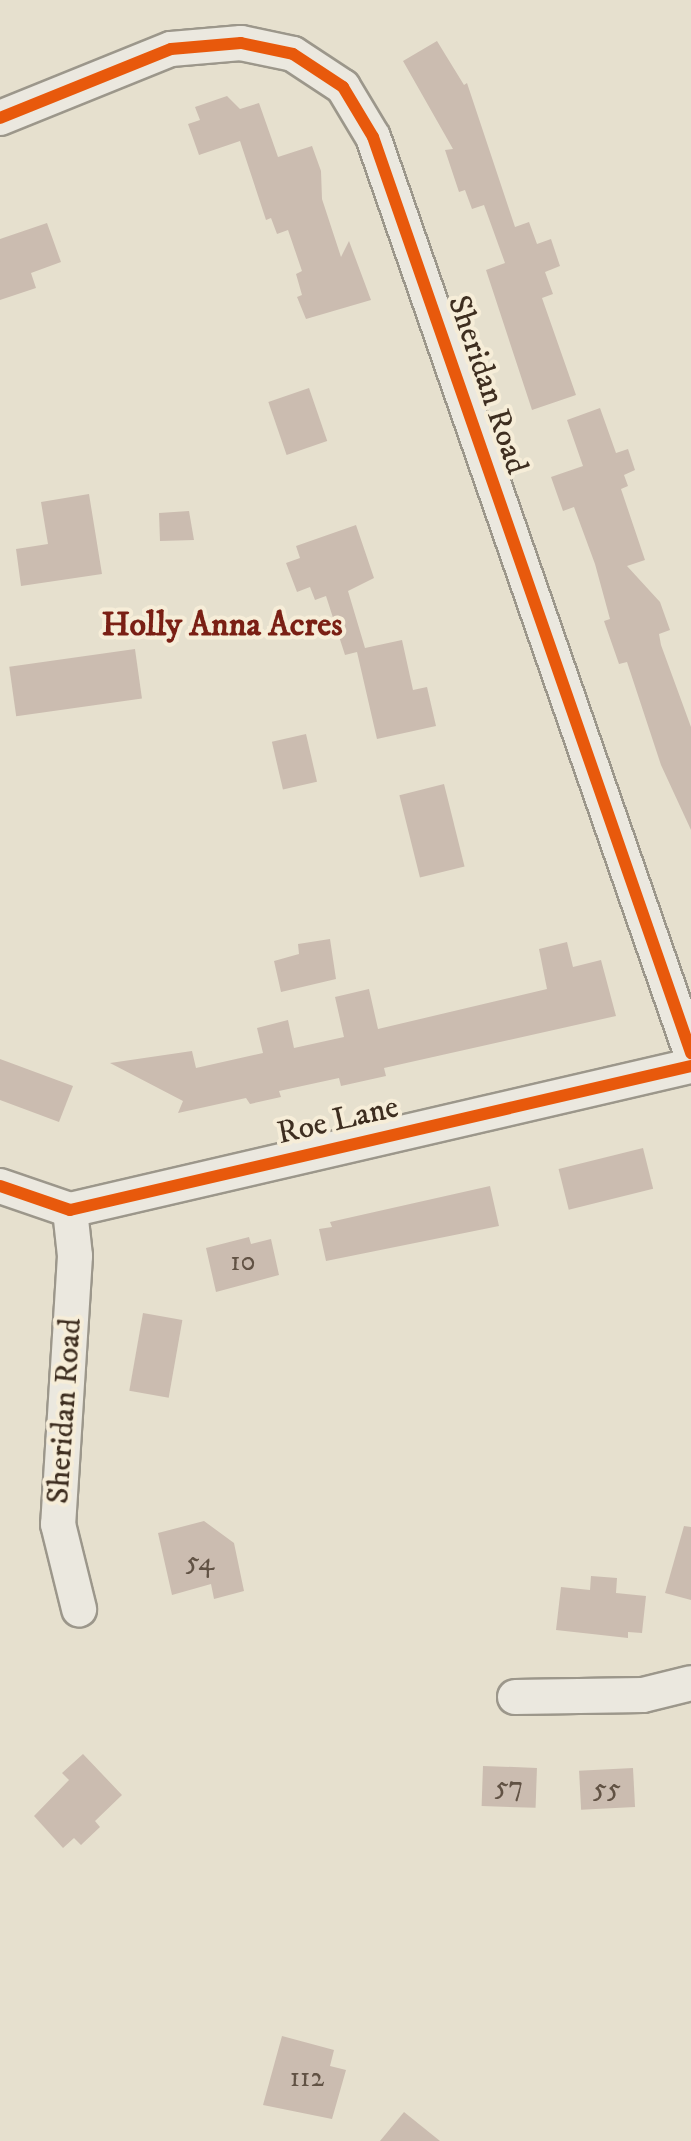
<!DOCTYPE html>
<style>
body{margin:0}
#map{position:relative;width:691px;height:2141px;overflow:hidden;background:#e6e0ce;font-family:"IM FELL DW Pica",serif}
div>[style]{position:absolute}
.building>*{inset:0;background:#cbbcb0;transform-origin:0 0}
.roads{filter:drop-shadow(2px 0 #9c978b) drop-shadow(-2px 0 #9c978b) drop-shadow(0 2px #9c978b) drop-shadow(0 -2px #9c978b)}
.minor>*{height:34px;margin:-17px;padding:0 17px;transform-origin:17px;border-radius:17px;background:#ebe8df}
.cycleway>*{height:12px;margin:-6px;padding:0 6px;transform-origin:6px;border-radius:6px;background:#e8590c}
span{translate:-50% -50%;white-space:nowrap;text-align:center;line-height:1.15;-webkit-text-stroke:8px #f6edd8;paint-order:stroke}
.number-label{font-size:28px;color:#615244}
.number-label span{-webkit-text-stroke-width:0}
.street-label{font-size:32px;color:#3e2e20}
.neighbourhood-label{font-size:34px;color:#7a1f14;font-weight:700}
</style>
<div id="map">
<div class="building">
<div style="clip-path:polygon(437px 41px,464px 85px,467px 83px,515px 227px,529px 222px,537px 244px,551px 239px,560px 266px,545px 272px,553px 294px,542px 298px,576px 395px,532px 410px,486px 270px,505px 263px,484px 205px,472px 209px,465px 190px,459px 192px,445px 150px,453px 149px,403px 61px)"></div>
<div style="clip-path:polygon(227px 96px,240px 109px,259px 103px,278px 157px,312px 146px,321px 171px,322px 199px,341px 257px,349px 241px,371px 300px,306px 319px,297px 297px,302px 295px,296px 274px,302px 271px,288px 230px,277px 234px,271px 218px,266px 220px,240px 141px,199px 155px,188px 124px,200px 120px,195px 107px)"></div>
<div style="clip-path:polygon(47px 223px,61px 262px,31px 273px,36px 288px,0 300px,0 239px)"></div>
<div style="left:309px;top:388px;width:56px;height:43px;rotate:71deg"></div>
<div style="clip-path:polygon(600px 408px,616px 453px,628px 449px,635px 470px,624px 475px,628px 486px,621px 489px,645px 560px,627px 566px,660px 602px,670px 630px,659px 634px,661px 645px,691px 727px,691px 830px,661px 765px,627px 662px,619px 664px,604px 621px,610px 619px,595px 564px,574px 507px,563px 511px,551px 477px,583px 466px,567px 420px)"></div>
<div style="clip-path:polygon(89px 494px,102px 574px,21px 586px,16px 549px,48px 544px,41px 502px)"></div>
<div style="clip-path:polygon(189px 511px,194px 540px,160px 541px,159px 513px)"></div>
<div style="clip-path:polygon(356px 525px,374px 578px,348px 591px,365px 648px,402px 640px,413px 690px,427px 687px,436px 726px,377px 739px,357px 652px,345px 655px,326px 596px,315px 600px,310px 587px,297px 592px,286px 563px,300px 558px,296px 546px)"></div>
<div style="left:135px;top:649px;width:50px;height:127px;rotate:82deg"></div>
<div style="left:306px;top:734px;width:49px;height:35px;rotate:77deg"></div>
<div style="left:444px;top:784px;width:85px;height:46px;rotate:76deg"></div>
<div style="clip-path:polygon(330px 939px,336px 979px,281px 992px,274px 961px,299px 954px,298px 944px)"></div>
<div style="clip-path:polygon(567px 942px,573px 967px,601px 960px,616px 1016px,384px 1068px,386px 1076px,341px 1086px,339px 1078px,279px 1091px,281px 1097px,250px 1104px,246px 1098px,178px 1113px,183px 1101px,110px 1063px,192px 1051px,196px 1068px,263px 1053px,257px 1028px,288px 1020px,294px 1048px,344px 1037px,335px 997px,369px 989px,378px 1029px,547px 989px,539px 949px)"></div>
<div style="clip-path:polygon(0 1059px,73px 1086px,59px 1122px,0 1100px)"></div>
<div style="left:643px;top:1148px;width:42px;height:87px;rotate:76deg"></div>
<div style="clip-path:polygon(490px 1186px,499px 1226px,326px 1261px,319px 1229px,332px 1227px,330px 1222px)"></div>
<div style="clip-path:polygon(249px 1237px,251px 1244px,271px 1239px,279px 1275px,216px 1292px,206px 1248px)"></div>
<div style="left:143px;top:1313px;width:40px;height:79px;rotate:10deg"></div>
<div style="clip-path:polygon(204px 1521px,234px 1543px,244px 1591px,214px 1599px,211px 1584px,172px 1595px,158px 1533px)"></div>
<div style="clip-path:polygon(684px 1526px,691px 1527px,691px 1600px,665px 1593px)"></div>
<div style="clip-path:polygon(591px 1576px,617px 1578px,616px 1593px,646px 1596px,642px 1633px,628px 1632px,628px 1638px,556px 1630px,561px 1587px,590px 1590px)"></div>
<div style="clip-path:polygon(83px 1754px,122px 1795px,95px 1821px,100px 1827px,81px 1845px,74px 1838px,63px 1848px,34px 1816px,69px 1780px,62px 1773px)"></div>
<div style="left:483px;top:1766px;width:54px;height:40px;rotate:2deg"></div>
<div style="left:633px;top:1768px;width:39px;height:54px;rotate:87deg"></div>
<div style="clip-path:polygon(282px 2036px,334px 2050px,330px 2066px,346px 2070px,332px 2119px,263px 2105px)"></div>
<div style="clip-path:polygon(404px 2112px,440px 2141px,380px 2141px)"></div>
</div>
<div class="roads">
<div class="minor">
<div style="left:0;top:118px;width:184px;rotate:-22deg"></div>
<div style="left:171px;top:49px;width:70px;rotate:-4.9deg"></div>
<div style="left:241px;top:43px;width:53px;rotate:11.9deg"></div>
<div style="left:293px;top:54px;width:60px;rotate:33.4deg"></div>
<div style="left:343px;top:87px;width:58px;rotate:59deg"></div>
<div style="left:373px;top:137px;width:970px;rotate:70.85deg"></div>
<div style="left:0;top:1186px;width:74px;rotate:18.9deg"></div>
<div style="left:70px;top:1210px;width:637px;rotate:-13.06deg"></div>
<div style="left:70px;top:1210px;width:46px;rotate:83.8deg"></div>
<div style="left:75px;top:1256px;width:269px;rotate:93.6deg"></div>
<div style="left:58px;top:1524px;width:88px;rotate:76.1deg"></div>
<div style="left:515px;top:1697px;width:128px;rotate:-0.9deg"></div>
<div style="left:643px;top:1695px;width:49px;rotate:-14deg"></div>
</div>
</div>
<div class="cycleway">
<div style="left:0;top:118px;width:184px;rotate:-22deg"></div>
<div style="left:171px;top:49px;width:70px;rotate:-4.9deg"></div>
<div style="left:241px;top:43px;width:53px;rotate:11.9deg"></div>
<div style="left:293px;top:54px;width:60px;rotate:33.4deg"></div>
<div style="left:343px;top:87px;width:58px;rotate:59deg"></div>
<div style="left:373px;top:137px;width:970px;rotate:70.85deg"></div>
<div style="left:0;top:1186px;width:74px;rotate:18.9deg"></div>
<div style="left:70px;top:1210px;width:637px;rotate:-13.06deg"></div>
</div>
<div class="number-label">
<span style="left:243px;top:1262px">10</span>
<span style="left:200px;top:1562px">54</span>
<span style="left:509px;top:1787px">57</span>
<span style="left:607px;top:1789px">55</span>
<span style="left:307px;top:2078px">112</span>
</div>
<div class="street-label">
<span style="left:487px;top:385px;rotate:71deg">Sheridan Road</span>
<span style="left:338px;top:1121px;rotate:-13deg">Roe Lane</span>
<span style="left:65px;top:1411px;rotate:-86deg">Sheridan Road</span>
</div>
<div class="neighbourhood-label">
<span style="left:222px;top:626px">Holly Anna Acres</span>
</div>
</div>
